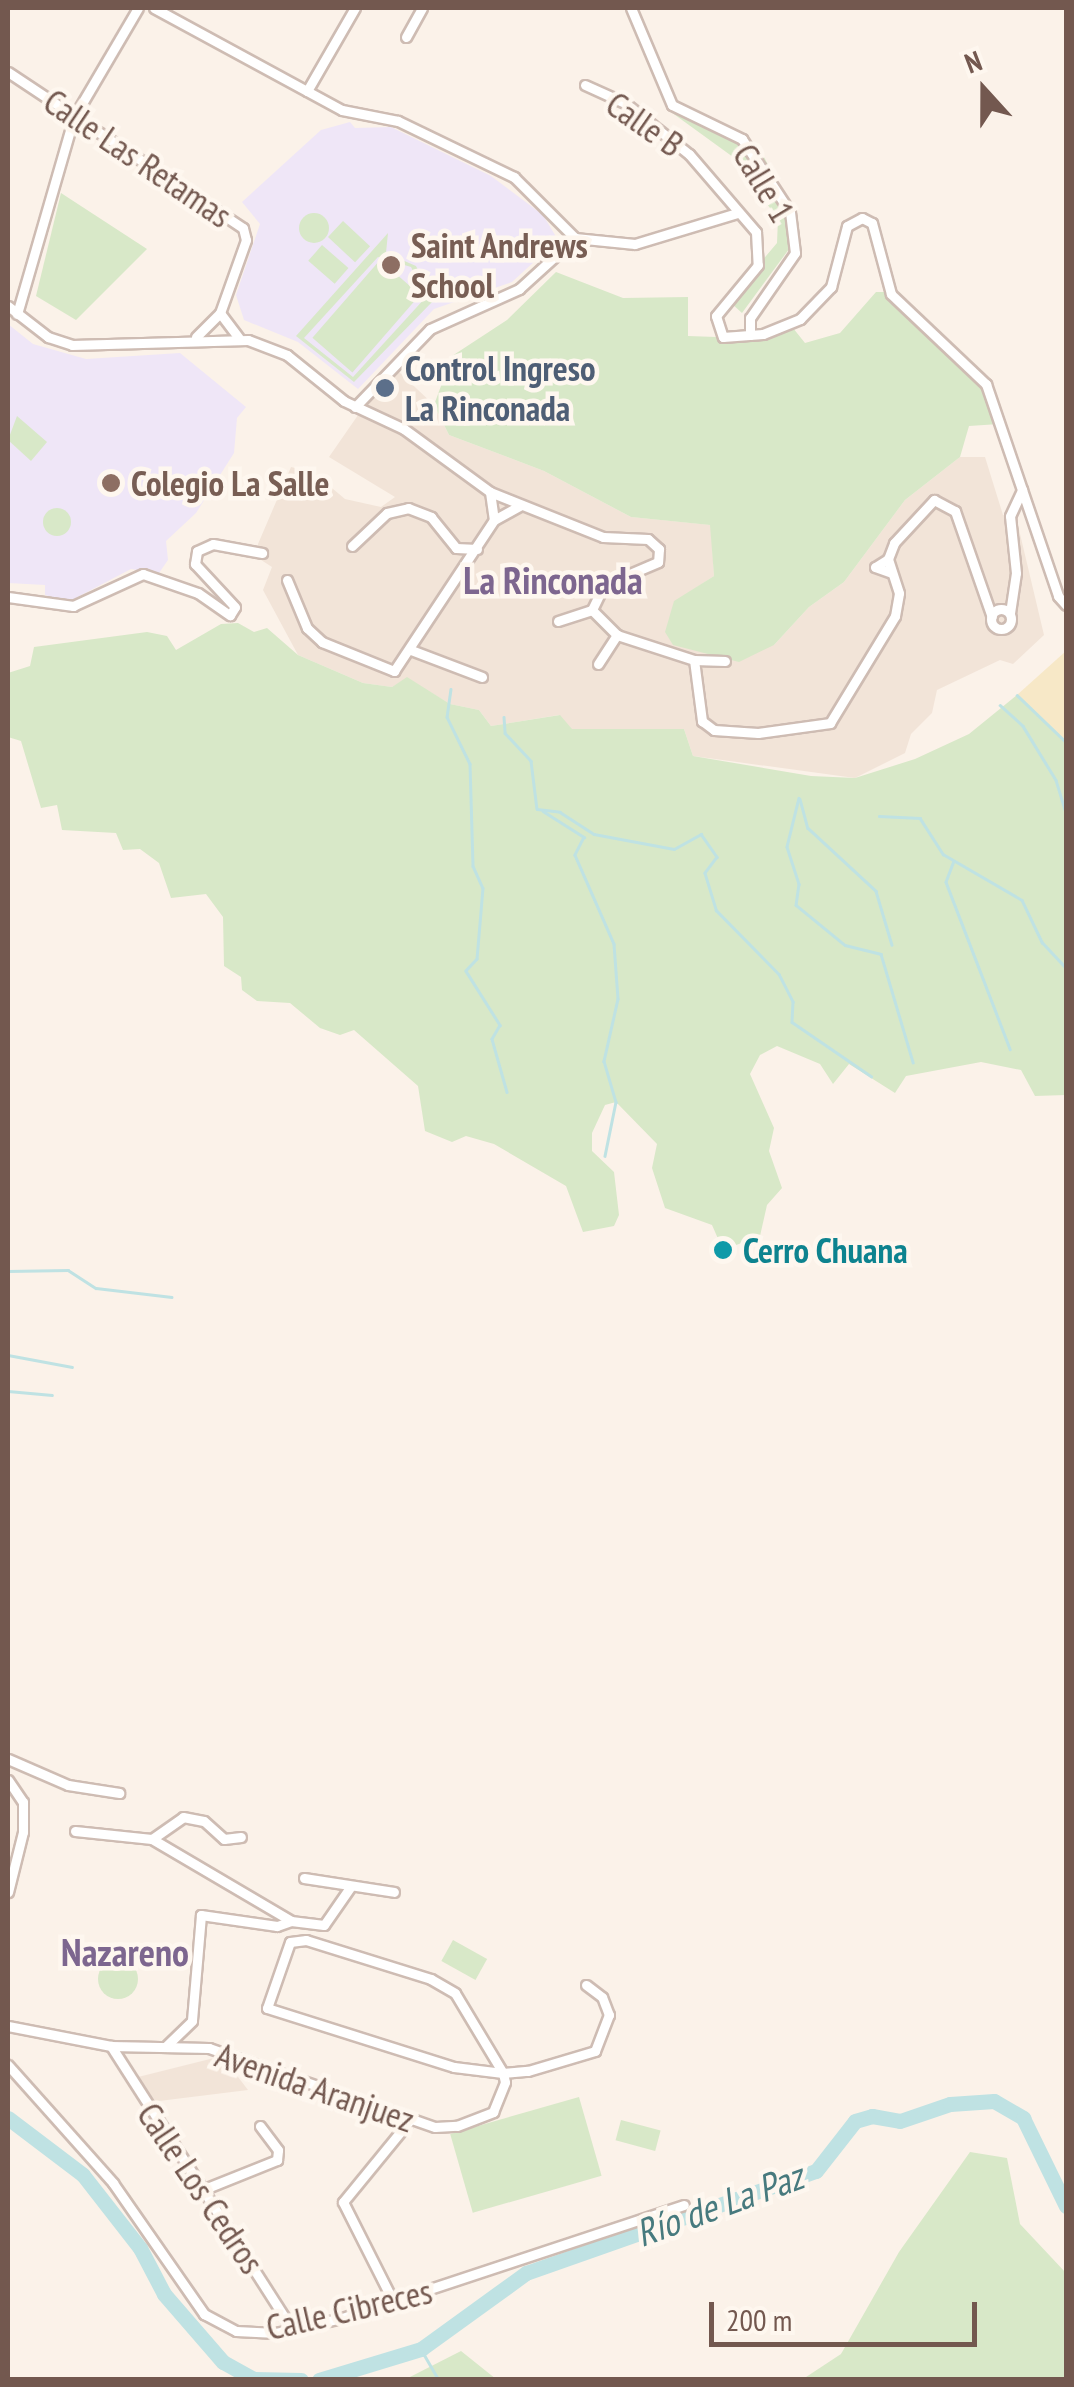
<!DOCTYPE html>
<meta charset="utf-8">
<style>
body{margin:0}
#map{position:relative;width:1074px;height:2387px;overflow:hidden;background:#fbf2e9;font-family:"PT Sans Narrow",sans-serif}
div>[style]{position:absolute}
.residential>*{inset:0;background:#f2e4d8}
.education>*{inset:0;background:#efe6f7}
.green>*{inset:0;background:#d8e8c8;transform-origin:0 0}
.round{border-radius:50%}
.sand>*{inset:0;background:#f7e8c7}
.stream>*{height:2.5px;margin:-1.25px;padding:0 1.25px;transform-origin:1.25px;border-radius:1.25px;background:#bfe2e3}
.river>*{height:15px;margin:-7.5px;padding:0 7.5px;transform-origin:7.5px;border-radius:7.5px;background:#bfe2e3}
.roads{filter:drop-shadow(2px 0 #cebcb3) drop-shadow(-2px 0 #cebcb3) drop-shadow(0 2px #cebcb3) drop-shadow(0 -2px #cebcb3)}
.street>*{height:9px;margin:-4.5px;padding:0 4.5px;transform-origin:4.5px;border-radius:4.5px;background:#fff}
.street>.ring{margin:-4.5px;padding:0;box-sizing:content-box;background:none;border:9px solid #fff;border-radius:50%}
.dots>*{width:28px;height:28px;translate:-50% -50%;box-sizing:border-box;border:5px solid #fef7ef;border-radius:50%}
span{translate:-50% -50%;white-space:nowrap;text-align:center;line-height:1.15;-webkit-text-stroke:9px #fef7ef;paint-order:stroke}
.street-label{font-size:35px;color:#73584f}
.education-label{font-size:35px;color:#785e54;font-weight:700}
.left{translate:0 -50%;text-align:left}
.service-label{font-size:35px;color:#4e5e75;font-weight:700}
.culture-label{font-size:35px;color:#0d838f;font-weight:700}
.neighbourhood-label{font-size:38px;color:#7d668f;font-weight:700}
.water-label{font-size:38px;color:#477a7e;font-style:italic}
.frame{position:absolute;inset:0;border:10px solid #73584f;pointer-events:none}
.north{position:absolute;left:934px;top:40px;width:100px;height:100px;-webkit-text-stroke:8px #fef7ef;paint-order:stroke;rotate:339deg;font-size:28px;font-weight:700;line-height:40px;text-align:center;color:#73584f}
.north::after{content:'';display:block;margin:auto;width:35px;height:45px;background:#73584f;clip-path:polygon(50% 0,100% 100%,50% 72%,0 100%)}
.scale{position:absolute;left:709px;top:2302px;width:268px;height:45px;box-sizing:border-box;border:5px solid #73584f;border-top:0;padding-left:12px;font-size:30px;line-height:35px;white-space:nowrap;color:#73584f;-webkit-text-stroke:8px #fef7ef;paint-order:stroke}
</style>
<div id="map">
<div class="residential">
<div style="clip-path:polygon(399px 372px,434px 405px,449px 435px,544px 471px,631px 517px,711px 525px,714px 576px,674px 602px,674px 645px,774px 645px,809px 607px,844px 582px,905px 500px,960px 457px,985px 457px,1003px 515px,1016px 517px,1044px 635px,1013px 664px,1000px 660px,937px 690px,932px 713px,911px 734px,905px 753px,855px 778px,693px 756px,684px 729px,571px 729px,559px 715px,491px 726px,479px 710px,450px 704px,407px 678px,392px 687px,363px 683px,298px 655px,263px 590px,272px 567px,258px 558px,258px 544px,291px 467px,314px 473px,345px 499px,381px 507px,395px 497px,329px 457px,365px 405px)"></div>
<div style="clip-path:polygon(222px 2056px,248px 2090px,151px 2102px,134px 2078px)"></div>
</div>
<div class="education">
<div style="clip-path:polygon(350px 122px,355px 128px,391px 127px,491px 176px,543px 215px,558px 240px,512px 282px,434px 309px,358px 389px,298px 342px,244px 320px,236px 295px,260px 224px,242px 202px,321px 130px)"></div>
<div style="clip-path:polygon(8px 324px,33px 344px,86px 359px,180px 353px,246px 407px,237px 418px,234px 453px,196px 513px,166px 541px,168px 560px,159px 573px,131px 569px,68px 602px,45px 595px,45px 585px,8px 583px)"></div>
</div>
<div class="green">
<div style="clip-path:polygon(676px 106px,706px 115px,759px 147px,793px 214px,792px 245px,742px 313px,731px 303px,733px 295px,777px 243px,778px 219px,733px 157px,671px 112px)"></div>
<div style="clip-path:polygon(61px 193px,147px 249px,76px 320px,36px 296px)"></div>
<div class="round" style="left:299px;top:213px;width:30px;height:30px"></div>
<div style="left:343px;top:221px;width:37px;height:22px;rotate:43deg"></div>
<div style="clip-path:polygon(evenodd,388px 233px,386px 253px,416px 266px,433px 301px,354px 382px,296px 336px,388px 233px,378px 257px,411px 267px,426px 297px,353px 377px,304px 338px,378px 257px)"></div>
<div style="left:322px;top:245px;width:35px;height:21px;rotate:41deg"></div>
<div style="left:380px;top:260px;width:53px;height:103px;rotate:41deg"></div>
<div style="clip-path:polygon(556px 272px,623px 298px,688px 297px,688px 336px,745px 338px,793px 328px,805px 343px,840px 333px,876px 292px,899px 292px,986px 378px,999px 424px,969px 426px,960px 457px,905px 500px,844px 582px,809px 607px,774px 645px,739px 662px,673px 645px,665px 632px,674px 601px,714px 576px,710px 525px,631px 517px,544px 471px,449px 435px,434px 405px,452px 356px,507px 320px)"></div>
<div style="clip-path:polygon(17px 416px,47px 442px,31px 461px,8px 440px)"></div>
<div class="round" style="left:43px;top:508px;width:28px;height:28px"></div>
<div style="clip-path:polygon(238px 623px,254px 632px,267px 628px,298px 655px,363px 683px,392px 687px,407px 677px,450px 704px,479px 710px,491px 726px,560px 715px,572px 729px,684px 729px,693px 756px,811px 776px,855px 778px,915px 759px,969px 734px,1017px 695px,1066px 742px,1066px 1095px,1035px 1096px,1021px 1070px,981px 1062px,906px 1076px,895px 1093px,849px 1064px,833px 1084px,820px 1064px,777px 1046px,760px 1055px,750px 1074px,774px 1128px,769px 1151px,782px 1188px,767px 1205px,760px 1236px,723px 1250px,712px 1225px,665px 1208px,652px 1168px,657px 1144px,616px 1102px,605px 1105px,592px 1133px,592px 1151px,614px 1172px,619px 1215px,614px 1226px,583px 1232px,566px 1186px,494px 1144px,466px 1136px,452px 1142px,425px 1131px,418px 1086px,354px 1030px,340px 1035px,320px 1028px,290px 1003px,257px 1001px,242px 990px,241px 977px,224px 966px,223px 917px,206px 894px,171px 898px,159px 863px,140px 849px,123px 850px,116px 833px,62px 830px,57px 805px,41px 808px,21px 741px,8px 737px,8px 673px,30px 666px,34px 647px,147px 632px,167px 636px,176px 650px,221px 624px)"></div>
<div style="left:453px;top:1940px;width:39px;height:24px;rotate:29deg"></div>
<div class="round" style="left:98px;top:1959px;width:40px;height:40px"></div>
<div style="left:579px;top:2097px;width:82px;height:134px;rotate:74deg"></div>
<div style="left:621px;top:2120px;width:41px;height:21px;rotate:15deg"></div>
<div style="clip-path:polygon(970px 2152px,1007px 2158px,1020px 2224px,1066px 2273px,1066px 2379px,803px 2379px,841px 2354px,899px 2252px)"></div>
<div style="clip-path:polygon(461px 2351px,496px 2379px,406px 2379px)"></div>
</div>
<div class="sand">
<div style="clip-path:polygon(1066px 651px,1066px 742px,1017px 695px)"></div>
</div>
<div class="stream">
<div style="left:451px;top:689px;width:28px;rotate:98deg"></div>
<div style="left:447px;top:717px;width:52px;rotate:63.9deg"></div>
<div style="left:470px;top:764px;width:102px;rotate:88.3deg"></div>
<div style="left:473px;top:866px;width:24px;rotate:66deg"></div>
<div style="left:483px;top:888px;width:71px;rotate:94.8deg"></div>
<div style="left:477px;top:959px;width:16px;rotate:133deg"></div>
<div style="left:466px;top:971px;width:64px;rotate:57.8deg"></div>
<div style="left:500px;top:1025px;width:16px;rotate:120deg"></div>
<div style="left:492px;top:1039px;width:55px;rotate:74.2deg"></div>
<div style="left:1017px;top:695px;width:68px;rotate:43.8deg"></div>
<div style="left:1000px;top:705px;width:31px;rotate:42deg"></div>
<div style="left:1023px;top:726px;width:63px;rotate:58.6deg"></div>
<div style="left:1056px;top:780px;width:34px;rotate:73deg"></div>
<div style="left:504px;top:717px;width:16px;rotate:86deg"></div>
<div style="left:505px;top:733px;width:38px;rotate:47deg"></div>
<div style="left:531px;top:761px;width:48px;rotate:82.9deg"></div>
<div style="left:537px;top:809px;width:23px;rotate:7deg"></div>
<div style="left:560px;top:812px;width:40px;rotate:32.9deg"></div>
<div style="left:594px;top:834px;width:81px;rotate:10.6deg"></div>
<div style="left:674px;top:849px;width:31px;rotate:-29deg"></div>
<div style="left:701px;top:834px;width:28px;rotate:55deg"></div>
<div style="left:717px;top:857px;width:20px;rotate:127deg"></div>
<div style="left:705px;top:873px;width:39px;rotate:73deg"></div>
<div style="left:716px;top:910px;width:90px;rotate:45.5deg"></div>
<div style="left:779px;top:974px;width:31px;rotate:63deg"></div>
<div style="left:793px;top:1002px;width:20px;rotate:93deg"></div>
<div style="left:792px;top:1022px;width:96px;rotate:34.4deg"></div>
<div style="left:799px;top:798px;width:50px;rotate:103.8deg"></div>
<div style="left:787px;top:847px;width:39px;rotate:72deg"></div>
<div style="left:799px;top:884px;width:21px;rotate:98deg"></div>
<div style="left:796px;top:905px;width:63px;rotate:39.2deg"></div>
<div style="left:845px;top:945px;width:37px;rotate:14deg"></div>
<div style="left:881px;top:954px;width:113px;rotate:73.5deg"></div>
<div style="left:800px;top:799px;width:30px;rotate:75deg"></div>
<div style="left:808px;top:828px;width:93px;rotate:42.8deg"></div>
<div style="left:876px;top:891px;width:56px;rotate:73.5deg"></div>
<div style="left:543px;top:811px;width:49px;rotate:32.4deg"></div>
<div style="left:584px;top:837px;width:20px;rotate:117deg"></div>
<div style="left:575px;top:855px;width:97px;rotate:66.3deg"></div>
<div style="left:614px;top:944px;width:55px;rotate:85.8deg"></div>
<div style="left:618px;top:999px;width:64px;rotate:102.7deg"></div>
<div style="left:604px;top:1061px;width:43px;rotate:73.7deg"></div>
<div style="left:616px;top:1102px;width:55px;rotate:101.5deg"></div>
<div style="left:879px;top:816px;width:41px;rotate:2.8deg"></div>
<div style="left:920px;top:818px;width:43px;rotate:57.4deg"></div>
<div style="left:943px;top:854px;width:91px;rotate:30.2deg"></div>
<div style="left:1022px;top:900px;width:47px;rotate:64.5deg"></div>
<div style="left:1042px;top:942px;width:35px;rotate:47deg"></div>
<div style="left:954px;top:861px;width:22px;rotate:111deg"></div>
<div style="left:946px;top:882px;width:179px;rotate:69deg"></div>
<div style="left:8px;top:1271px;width:60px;rotate:-1deg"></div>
<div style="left:68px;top:1270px;width:33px;rotate:33deg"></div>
<div style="left:96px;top:1288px;width:76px;rotate:6.8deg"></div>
<div style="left:8px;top:1355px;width:65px;rotate:10.6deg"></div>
<div style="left:8px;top:1391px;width:44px;rotate:5.2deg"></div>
<div style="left:421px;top:2349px;width:36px;rotate:60deg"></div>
<div style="left:237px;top:2380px;width:9px;rotate:-49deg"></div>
</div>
<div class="river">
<div style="left:8px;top:2118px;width:94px;rotate:37.2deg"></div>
<div style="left:83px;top:2175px;width:93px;rotate:52deg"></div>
<div style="left:140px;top:2248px;width:52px;rotate:62.4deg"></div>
<div style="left:164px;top:2294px;width:90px;rotate:49.1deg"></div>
<div style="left:223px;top:2362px;width:35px;rotate:29deg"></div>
<div style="left:254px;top:2379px;width:47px;rotate:1.2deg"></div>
<div style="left:319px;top:2380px;width:107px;rotate:-16.9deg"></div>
<div style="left:421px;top:2349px;width:130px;rotate:-35.9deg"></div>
<div style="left:526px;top:2273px;width:307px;rotate:-19.4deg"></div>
<div style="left:816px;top:2171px;width:63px;rotate:-52deg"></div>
<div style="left:855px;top:2121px;width:18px;rotate:-16deg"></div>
<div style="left:872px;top:2116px;width:28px;rotate:10deg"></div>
<div style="left:900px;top:2121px;width:53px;rotate:-18.8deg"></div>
<div style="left:950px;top:2104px;width:44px;rotate:-3.9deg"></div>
<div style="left:994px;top:2101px;width:34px;rotate:30deg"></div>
<div style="left:1023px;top:2118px;width:98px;rotate:64deg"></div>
</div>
<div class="roads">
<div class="street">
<div style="left:154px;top:8px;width:214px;rotate:28.5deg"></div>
<div style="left:342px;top:110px;width:57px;rotate:11.1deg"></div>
<div style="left:398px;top:121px;width:129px;rotate:25.8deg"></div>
<div style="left:514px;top:177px;width:86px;rotate:45deg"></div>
<div style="left:631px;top:8px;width:105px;rotate:67.1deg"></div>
<div style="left:672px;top:105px;width:78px;rotate:25.9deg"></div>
<div style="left:742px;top:139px;width:87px;rotate:56.7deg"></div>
<div style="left:790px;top:212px;width:41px;rotate:83deg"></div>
<div style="left:795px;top:253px;width:79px;rotate:124.7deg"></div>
<div style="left:750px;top:318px;width:17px;rotate:90deg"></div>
<div style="left:406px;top:37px;width:33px;rotate:-61deg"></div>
<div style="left:8px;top:72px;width:282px;rotate:33.6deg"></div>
<div style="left:243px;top:228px;width:12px;rotate:76deg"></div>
<div style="left:246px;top:240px;width:77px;rotate:109.6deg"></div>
<div style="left:220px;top:313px;width:34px;rotate:135deg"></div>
<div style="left:585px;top:85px;width:44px;rotate:24.2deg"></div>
<div style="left:625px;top:103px;width:82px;rotate:38.6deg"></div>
<div style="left:689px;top:154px;width:103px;rotate:49.3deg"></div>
<div style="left:756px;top:232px;width:33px;rotate:87deg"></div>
<div style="left:758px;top:265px;width:66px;rotate:129.5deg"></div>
<div style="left:716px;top:316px;width:22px;rotate:72deg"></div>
<div style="left:723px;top:337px;width:40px;rotate:-4.3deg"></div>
<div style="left:763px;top:334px;width:40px;rotate:-22deg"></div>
<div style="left:800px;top:319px;width:45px;rotate:-45.9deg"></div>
<div style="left:831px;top:287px;width:63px;rotate:-75.3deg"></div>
<div style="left:847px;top:226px;width:17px;rotate:-28deg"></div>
<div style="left:862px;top:218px;width:11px;rotate:27deg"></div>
<div style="left:872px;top:223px;width:73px;rotate:75deg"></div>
<div style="left:891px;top:294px;width:131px;rotate:43.5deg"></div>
<div style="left:986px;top:384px;width:224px;rotate:71.2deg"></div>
<div style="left:1058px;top:596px;width:12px;rotate:48deg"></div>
<div style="left:307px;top:91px;width:96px;rotate:-60deg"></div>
<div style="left:8px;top:306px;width:51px;rotate:37.8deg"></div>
<div style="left:48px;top:337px;width:25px;rotate:18deg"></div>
<div style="left:72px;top:345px;width:176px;rotate:-1.6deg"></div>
<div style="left:248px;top:340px;width:42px;rotate:21deg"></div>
<div style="left:287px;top:355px;width:73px;rotate:38.9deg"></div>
<div style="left:344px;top:401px;width:66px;rotate:25deg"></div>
<div style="left:404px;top:429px;width:107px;rotate:36.2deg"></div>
<div style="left:490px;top:492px;width:122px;rotate:21.7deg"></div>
<div style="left:603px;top:537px;width:45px;rotate:2.5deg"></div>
<div style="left:648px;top:539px;width:15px;rotate:42deg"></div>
<div style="left:659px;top:549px;width:13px;rotate:94deg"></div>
<div style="left:658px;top:562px;width:59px;rotate:156.9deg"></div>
<div style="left:604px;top:585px;width:28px;rotate:116deg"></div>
<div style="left:592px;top:610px;width:35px;rotate:45deg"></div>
<div style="left:617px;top:635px;width:81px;rotate:18deg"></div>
<div style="left:694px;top:660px;width:62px;rotate:82.5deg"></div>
<div style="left:702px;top:721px;width:15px;rotate:37deg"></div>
<div style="left:714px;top:730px;width:44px;rotate:3.9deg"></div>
<div style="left:758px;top:733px;width:73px;rotate:-7.9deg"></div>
<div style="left:830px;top:723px;width:125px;rotate:-58.7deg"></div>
<div style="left:895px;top:616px;width:23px;rotate:-80deg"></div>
<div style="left:899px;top:593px;width:36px;rotate:-108deg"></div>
<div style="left:888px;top:559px;width:17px;rotate:-69deg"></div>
<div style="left:894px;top:543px;width:59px;rotate:-47.1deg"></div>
<div style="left:934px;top:500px;width:24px;rotate:28deg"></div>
<div style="left:955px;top:511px;width:112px;rotate:70.8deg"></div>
<div style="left:220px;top:313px;width:31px;rotate:53deg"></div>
<div style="left:17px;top:314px;width:205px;rotate:-73.9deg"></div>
<div style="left:74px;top:117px;width:126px;rotate:-59.6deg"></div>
<div style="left:355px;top:407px;width:108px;rotate:-46.1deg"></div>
<div style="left:430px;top:329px;width:98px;rotate:-24.2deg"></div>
<div style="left:519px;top:289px;width:76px;rotate:-42.3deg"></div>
<div style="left:575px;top:238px;width:60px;rotate:5.7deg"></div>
<div style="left:635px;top:244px;width:107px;rotate:-16.9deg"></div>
<div style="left:490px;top:492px;width:28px;rotate:82deg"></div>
<div style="left:352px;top:546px;width:48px;rotate:-43.3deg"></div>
<div style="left:387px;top:513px;width:22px;rotate:-13deg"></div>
<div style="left:408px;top:508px;width:25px;rotate:21deg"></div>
<div style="left:431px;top:517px;width:40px;rotate:51deg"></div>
<div style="left:456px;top:548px;width:21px;rotate:3deg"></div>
<div style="left:888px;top:559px;width:15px;rotate:148deg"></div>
<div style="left:875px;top:567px;width:15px;rotate:20deg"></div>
<div style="left:287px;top:580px;width:52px;rotate:67.4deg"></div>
<div style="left:307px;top:628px;width:21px;rotate:43deg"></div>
<div style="left:322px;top:642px;width:78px;rotate:21.9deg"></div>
<div style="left:394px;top:671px;width:181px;rotate:-56.5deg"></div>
<div style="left:494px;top:520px;width:31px;rotate:-29deg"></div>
<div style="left:8px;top:597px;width:66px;rotate:7.9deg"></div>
<div style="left:73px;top:606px;width:77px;rotate:-24.6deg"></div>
<div style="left:143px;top:574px;width:58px;rotate:19.1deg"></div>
<div style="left:198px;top:593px;width:39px;rotate:35deg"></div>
<div style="left:230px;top:615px;width:9px;rotate:-58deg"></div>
<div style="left:235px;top:607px;width:59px;rotate:-132.9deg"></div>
<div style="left:195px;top:564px;width:13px;rotate:-81deg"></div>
<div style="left:197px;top:551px;width:17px;rotate:-24deg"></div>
<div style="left:213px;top:544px;width:50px;rotate:10.4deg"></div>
<div class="ring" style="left:991px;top:609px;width:11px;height:11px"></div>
<div style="left:1010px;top:613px;width:40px;rotate:-81.5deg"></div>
<div style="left:1016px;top:573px;width:57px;rotate:-96deg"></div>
<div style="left:1010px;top:516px;width:29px;rotate:-65deg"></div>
<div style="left:558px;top:621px;width:36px;rotate:-18deg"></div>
<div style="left:411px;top:650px;width:76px;rotate:20.8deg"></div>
<div style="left:694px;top:660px;width:31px;rotate:2deg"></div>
<div style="left:598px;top:664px;width:35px;rotate:-57deg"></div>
<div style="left:8px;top:1759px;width:65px;rotate:23.4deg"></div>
<div style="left:68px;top:1785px;width:52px;rotate:8.9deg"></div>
<div style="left:8px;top:1780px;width:27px;rotate:56deg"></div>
<div style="left:23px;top:1802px;width:30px;rotate:90deg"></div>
<div style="left:23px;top:1832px;width:62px;rotate:104deg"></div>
<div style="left:75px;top:1831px;width:77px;rotate:5.9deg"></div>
<div style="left:152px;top:1839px;width:161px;rotate:30.5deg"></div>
<div style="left:291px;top:1921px;width:15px;rotate:160deg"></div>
<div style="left:277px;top:1926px;width:77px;rotate:-171.8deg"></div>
<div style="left:201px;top:1915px;width:106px;rotate:94.9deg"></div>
<div style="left:192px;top:2021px;width:37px;rotate:136deg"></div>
<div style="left:152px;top:1839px;width:38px;rotate:-35deg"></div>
<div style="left:183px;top:1817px;width:21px;rotate:11deg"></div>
<div style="left:204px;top:1821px;width:27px;rotate:42deg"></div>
<div style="left:224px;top:1839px;width:17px;rotate:-7deg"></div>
<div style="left:304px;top:1878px;width:91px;rotate:8.8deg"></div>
<div style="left:291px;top:1921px;width:33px;rotate:7deg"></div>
<div style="left:324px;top:1925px;width:47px;rotate:-55.3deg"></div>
<div style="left:8px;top:2026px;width:105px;rotate:11deg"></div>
<div style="left:111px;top:2046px;width:98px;rotate:1.2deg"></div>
<div style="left:209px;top:2048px;width:239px;rotate:19.3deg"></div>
<div style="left:435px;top:2127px;width:22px;rotate:-3deg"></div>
<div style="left:457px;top:2126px;width:39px;rotate:-21deg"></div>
<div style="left:493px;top:2112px;width:32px;rotate:-68deg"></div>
<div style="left:505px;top:2082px;width:9px;rotate:-103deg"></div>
<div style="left:503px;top:2073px;width:93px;rotate:-121deg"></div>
<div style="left:455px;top:1993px;width:28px;rotate:-150deg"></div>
<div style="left:431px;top:1979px;width:131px;rotate:-162.7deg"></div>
<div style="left:306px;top:1940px;width:16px;rotate:173deg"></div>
<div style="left:290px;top:1942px;width:70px;rotate:109.2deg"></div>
<div style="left:267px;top:2008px;width:196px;rotate:17.5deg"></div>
<div style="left:454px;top:2067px;width:49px;rotate:7deg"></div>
<div style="left:503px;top:2073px;width:25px;rotate:-5deg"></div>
<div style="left:528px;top:2071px;width:70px;rotate:-16.6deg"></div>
<div style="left:595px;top:2051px;width:39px;rotate:-69deg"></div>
<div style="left:609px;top:2015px;width:19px;rotate:-111deg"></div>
<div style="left:602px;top:1997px;width:20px;rotate:-143deg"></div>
<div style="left:111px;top:2046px;width:336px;rotate:57.4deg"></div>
<div style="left:8px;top:2065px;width:158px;rotate:48.3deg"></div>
<div style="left:113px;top:2183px;width:160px;rotate:55.2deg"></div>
<div style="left:204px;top:2314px;width:36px;rotate:28deg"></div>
<div style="left:236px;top:2331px;width:40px;rotate:2.9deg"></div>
<div style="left:276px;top:2333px;width:68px;rotate:-12.8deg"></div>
<div style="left:342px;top:2318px;width:360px;rotate:-18.3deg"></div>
<div style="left:202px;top:2190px;width:81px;rotate:-21.8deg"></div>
<div style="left:277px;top:2160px;width:10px;rotate:-84deg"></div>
<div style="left:278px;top:2150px;width:30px;rotate:-127deg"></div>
<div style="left:394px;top:2303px;width:113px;rotate:-116.8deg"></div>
<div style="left:343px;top:2202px;width:107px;rotate:-50.7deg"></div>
</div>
</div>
<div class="dots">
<div style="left:391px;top:265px;background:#8d6e63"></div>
<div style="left:385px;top:388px;background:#5c6f8a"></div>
<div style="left:111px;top:483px;background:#8d6e63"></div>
<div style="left:723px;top:1250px;background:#0f9aa8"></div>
</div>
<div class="street-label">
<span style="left:645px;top:124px;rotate:35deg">Calle B</span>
<span style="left:138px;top:158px;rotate:34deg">Calle Las Retamas</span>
<span style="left:764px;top:183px;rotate:59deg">Calle 1</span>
<span style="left:315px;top:2087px;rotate:19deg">Avenida Aranjuez</span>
<span style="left:201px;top:2188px;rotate:56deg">Calle Los Cedros</span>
<span style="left:349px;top:2309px;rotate:-13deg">Calle Cibreces</span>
</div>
<div class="education-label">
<span class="left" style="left:411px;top:265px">Saint Andrews<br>School</span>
<span class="left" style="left:131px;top:483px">Colegio La Salle</span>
</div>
<div class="service-label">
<span class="left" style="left:405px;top:388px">Control Ingreso<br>La Rinconada</span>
</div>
<div class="culture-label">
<span class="left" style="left:743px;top:1250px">Cerro Chuana</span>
</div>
<div class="neighbourhood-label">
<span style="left:553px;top:580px">La Rinconada</span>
<span style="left:125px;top:1952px">Nazareno</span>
</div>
<div class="water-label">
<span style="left:719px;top:2204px;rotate:-20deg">Río de La Paz</span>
</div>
<div class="frame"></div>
<div class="north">N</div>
<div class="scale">200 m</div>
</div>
